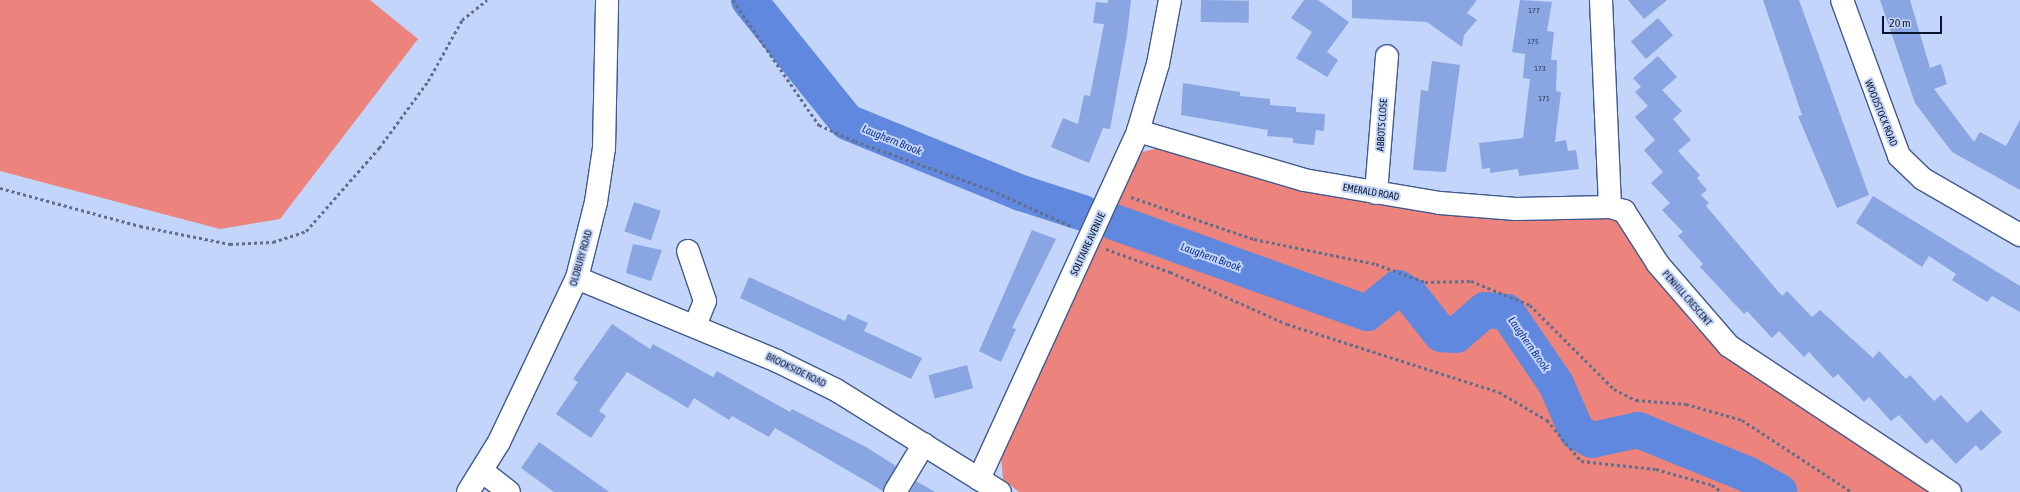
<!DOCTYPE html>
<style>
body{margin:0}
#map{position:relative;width:2020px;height:492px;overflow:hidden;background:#c3d5fb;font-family:"Asap Condensed",sans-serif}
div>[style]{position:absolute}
.green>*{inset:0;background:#ec837c}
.river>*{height:36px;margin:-18px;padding:0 18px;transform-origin:18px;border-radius:18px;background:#6188df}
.building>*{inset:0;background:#89a5e2;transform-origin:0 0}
.path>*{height:2.5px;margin-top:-1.25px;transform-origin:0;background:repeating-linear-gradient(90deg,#616f8c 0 3px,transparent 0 6px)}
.roads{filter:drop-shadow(1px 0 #405990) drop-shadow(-1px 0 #405990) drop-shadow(0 1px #405990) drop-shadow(0 -1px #405990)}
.minor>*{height:22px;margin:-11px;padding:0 11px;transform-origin:11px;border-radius:11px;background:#fff}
span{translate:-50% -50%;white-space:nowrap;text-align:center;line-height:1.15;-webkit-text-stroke:4px #c3d5fb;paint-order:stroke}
.number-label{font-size:8px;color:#2a3959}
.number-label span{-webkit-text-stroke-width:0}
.street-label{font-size:10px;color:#0b152b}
.water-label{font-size:11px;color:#0e3094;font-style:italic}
.scale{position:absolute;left:1882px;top:16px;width:60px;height:18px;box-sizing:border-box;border:2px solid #0b152b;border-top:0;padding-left:5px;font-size:12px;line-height:14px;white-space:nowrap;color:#0b152b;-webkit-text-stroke:3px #c3d5fb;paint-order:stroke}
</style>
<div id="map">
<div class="green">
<div style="clip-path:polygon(0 0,370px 0,418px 39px,280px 219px,220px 229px,0 171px)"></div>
<div style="clip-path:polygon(1159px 148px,1265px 180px,1616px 214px,1691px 322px,1724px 355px,1936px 492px,1019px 492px,1003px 479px,1001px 456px,1136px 159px,1142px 152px)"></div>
</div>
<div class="river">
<div style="left:749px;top:0;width:156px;rotate:51.2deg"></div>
<div style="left:847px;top:122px;width:188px;rotate:22.2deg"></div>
<div style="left:1021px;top:193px;width:65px;rotate:17.9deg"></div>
<div style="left:1114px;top:222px;width:269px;rotate:19.8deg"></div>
<div style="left:1367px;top:313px;width:40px;rotate:-39deg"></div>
<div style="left:1398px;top:288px;width:14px;rotate:30deg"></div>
<div style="left:1410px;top:295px;width:50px;rotate:51.5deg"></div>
<div style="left:1441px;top:334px;width:15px;rotate:4deg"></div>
<div style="left:1456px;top:335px;width:38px;rotate:-41deg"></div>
<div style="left:1485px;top:310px;width:22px;rotate:5deg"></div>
<div style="left:1507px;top:312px;width:87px;rotate:55.8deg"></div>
<div style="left:1556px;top:384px;width:52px;rotate:66.4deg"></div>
<div style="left:1577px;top:432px;width:17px;rotate:28deg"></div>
<div style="left:1592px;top:440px;width:47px;rotate:-12.3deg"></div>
<div style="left:1638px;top:430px;width:118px;rotate:22deg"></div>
<div style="left:1747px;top:474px;width:37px;rotate:29deg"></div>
</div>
<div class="building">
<div style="clip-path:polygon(1108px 0,1131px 0,1127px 35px,1110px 129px,1103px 128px,1089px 163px,1051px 147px,1063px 118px,1078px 124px,1084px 95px,1090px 96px,1104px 24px,1093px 23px,1096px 2px,1108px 3px)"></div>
<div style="left:1201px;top:0;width:48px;height:22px;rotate:1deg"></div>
<div style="clip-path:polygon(1304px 0,1318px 0,1349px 22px,1327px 52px,1338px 60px,1327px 77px,1296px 58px,1312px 32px,1291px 18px)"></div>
<div style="clip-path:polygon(1352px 0,1477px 0,1467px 13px,1477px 20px,1464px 35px,1462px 47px,1427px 22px,1352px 18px)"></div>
<div style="clip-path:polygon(1520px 0,1552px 2px,1547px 31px,1554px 32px,1551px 60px,1557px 60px,1556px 91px,1561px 92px,1555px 142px,1566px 140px,1568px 151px,1576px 150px,1579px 169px,1519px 176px,1518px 169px,1490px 173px,1490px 168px,1482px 169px,1479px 143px,1523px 138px,1530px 79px,1523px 78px,1525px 54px,1512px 52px)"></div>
<div style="clip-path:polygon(1628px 0,1667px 0,1644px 19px)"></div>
<div style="clip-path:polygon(1763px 0,1799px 0,1869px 195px,1837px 208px,1798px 116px,1802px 115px)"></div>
<div style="clip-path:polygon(1880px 0,1910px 0,1930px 68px,1941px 64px,1947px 84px,1934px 89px,1974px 142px,1980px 132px,2006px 146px,2020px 120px,2020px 190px,1952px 152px,1915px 103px)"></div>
<div style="left:1658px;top:18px;width:23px;height:36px;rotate:49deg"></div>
<div style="clip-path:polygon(1658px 56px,1677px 77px,1662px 90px,1682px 111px,1673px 119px,1691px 140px,1678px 151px,1700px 175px,1697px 178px,1707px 190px,1701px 195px,1709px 203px,1706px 206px,1782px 296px,1787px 291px,1812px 317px,1820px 310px,1873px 358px,1879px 351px,1906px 379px,1910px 375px,1934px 401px,1941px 395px,1967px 423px,1981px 410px,2002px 432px,1981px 451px,1976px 445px,1956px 464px,1932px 439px,1926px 444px,1899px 415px,1891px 421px,1869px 397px,1864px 402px,1838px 374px,1833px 378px,1809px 352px,1804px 357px,1779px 331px,1772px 338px,1747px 311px,1744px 314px,1700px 267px,1703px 264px,1678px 236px,1683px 232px,1662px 210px,1670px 203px,1651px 183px,1663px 172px,1644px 150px,1655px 140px,1635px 117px,1648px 106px,1635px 92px,1641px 87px,1633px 78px)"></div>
<div style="clip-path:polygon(1432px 61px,1460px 65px,1446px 172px,1413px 170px,1421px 90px,1428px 91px)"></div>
<div style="clip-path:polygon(1183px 83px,1240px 92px,1240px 96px,1270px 99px,1270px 105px,1296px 107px,1296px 112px,1325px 114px,1324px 131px,1316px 130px,1314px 145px,1293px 143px,1293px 138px,1267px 136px,1268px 130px,1181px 115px)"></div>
<div style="clip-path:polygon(1873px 196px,2020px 286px,2020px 312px,1992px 296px,1987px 302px,1952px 280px,1956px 274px,1929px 256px,1922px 267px,1856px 223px)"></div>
<div style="left:634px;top:202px;width:28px;height:31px;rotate:18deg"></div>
<div style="clip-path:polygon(1032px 230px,1056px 239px,1012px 328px,1016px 329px,1001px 362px,979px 351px)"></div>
<div style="clip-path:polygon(633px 244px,662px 250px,651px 281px,626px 273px)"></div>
<div style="clip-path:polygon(749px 277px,845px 321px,848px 314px,868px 323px,864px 331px,922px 358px,911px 379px,740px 298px)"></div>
<div style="clip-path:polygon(612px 324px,650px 349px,653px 344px,713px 377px,717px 371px,790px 412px,792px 409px,866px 447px,896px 466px,883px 491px,775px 428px,769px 437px,732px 416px,729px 420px,694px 398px,688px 408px,627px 372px,599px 411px,606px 416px,591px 438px,556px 414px,578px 382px,573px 379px)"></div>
<div style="left:967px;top:365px;width:24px;height:40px;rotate:75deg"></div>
<div style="clip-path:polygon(539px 442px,584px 474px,609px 492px,554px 492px,521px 468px)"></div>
<div style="clip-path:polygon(916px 481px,935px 492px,910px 492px)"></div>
</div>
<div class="path">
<div style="left:733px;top:0;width:152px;rotate:55.5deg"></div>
<div style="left:819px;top:125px;width:39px;rotate:24deg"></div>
<div style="left:855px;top:141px;width:145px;rotate:19.8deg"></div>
<div style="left:991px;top:190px;width:88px;rotate:24.2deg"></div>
<div style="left:0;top:188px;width:145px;rotate:15.2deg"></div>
<div style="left:140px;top:226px;width:92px;rotate:11.3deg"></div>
<div style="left:230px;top:244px;width:43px;rotate:-2.7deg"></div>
<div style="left:273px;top:242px;width:35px;rotate:-18deg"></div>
<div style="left:306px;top:231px;width:111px;rotate:-48.7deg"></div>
<div style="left:379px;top:148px;width:83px;rotate:-53.8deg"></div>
<div style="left:428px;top:81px;width:70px;rotate:-60.9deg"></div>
<div style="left:462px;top:20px;width:32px;rotate:-39deg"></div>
<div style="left:1131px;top:197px;width:130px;rotate:18.9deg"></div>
<div style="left:1254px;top:239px;width:125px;rotate:11.6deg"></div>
<div style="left:1376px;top:264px;width:52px;rotate:20.2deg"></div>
<div style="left:1425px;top:282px;width:46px;rotate:-1.2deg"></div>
<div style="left:1471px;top:281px;width:64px;rotate:22.1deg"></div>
<div style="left:1530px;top:305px;width:119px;rotate:45deg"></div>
<div style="left:1614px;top:389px;width:25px;rotate:27deg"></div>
<div style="left:1636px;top:400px;width:50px;rotate:4.6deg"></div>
<div style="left:1686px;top:404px;width:58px;rotate:15.9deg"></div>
<div style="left:1742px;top:420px;width:131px;rotate:33.2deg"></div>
<div style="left:1106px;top:249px;width:68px;rotate:19.8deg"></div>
<div style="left:1170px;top:272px;width:128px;rotate:24deg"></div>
<div style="left:1287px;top:324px;width:223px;rotate:17.8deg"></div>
<div style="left:1499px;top:392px;width:56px;rotate:30.3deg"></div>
<div style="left:1547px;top:420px;width:53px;rotate:50.3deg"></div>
<div style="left:1581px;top:461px;width:75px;rotate:6.1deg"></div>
<div style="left:1656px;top:469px;width:58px;rotate:15.9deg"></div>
<div style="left:1712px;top:485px;width:12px;rotate:35deg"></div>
</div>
<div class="roads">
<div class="minor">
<div style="left:1601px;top:0;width:207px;rotate:87.5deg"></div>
<div style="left:1610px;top:207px;width:15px;rotate:16deg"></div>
<div style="left:1624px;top:211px;width:63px;rotate:57.3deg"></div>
<div style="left:1658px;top:264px;width:108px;rotate:49.1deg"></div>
<div style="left:1729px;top:346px;width:265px;rotate:33.5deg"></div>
<div style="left:1842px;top:0;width:166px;rotate:69.9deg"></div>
<div style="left:1899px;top:156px;width:33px;rotate:44deg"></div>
<div style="left:1923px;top:179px;width:112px;rotate:30deg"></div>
<div style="left:1138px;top:131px;width:173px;rotate:16.4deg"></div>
<div style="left:1304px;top:180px;width:138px;rotate:9.6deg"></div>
<div style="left:1440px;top:203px;width:76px;rotate:4.5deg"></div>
<div style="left:1516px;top:209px;width:94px;rotate:-1.2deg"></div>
<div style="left:1376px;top:193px;width:137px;rotate:-85.4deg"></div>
<div style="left:688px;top:251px;width:53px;rotate:71.2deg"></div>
<div style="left:705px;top:301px;width:27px;rotate:112deg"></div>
<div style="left:577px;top:278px;width:217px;rotate:22.5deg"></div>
<div style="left:777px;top:361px;width:66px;rotate:26.2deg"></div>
<div style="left:836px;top:390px;width:193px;rotate:31.9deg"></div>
<div style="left:482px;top:471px;width:34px;rotate:38deg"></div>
<div style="left:979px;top:479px;width:383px;rotate:-65.4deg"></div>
<div style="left:1138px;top:131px;width:70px;rotate:-73.4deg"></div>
<div style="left:1158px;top:64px;width:65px;rotate:-79.4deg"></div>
<div style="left:468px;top:492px;width:59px;rotate:-58.2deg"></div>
<div style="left:499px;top:442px;width:182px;rotate:-64.6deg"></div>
<div style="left:577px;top:278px;width:78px;rotate:-76deg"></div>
<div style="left:596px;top:202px;width:55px;rotate:-81.6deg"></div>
<div style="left:604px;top:148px;width:148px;rotate:-88.8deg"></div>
<div style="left:895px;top:492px;width:56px;rotate:-58.9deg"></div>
</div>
</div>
<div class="number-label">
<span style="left:1534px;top:11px">177</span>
<span style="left:1533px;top:42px">175</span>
<span style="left:1540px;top:69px">173</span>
<span style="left:1544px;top:99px">171</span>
</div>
<div class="street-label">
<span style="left:1881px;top:113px;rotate:68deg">WOODSTOCK ROAD</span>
<span style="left:1382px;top:125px;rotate:-86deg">ABBOTS CLOSE</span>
<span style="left:1371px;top:192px;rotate:10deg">EMERALD ROAD</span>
<span style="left:1088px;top:244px;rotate:-65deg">SOLITAIRE AVENUE</span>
<span style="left:581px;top:258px;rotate:-74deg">OLDBURY ROAD</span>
<span style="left:1687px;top:298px;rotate:49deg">PENHILL CRESCENT</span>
<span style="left:796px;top:370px;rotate:26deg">BROOKSIDE ROAD</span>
</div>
<div class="water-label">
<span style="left:892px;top:140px;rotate:22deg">Laughern Brook</span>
<span style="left:1211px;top:257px;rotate:20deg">Laughern Brook</span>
<span style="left:1529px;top:344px;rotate:55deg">Laughern Brook</span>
</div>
<div class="scale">20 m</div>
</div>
